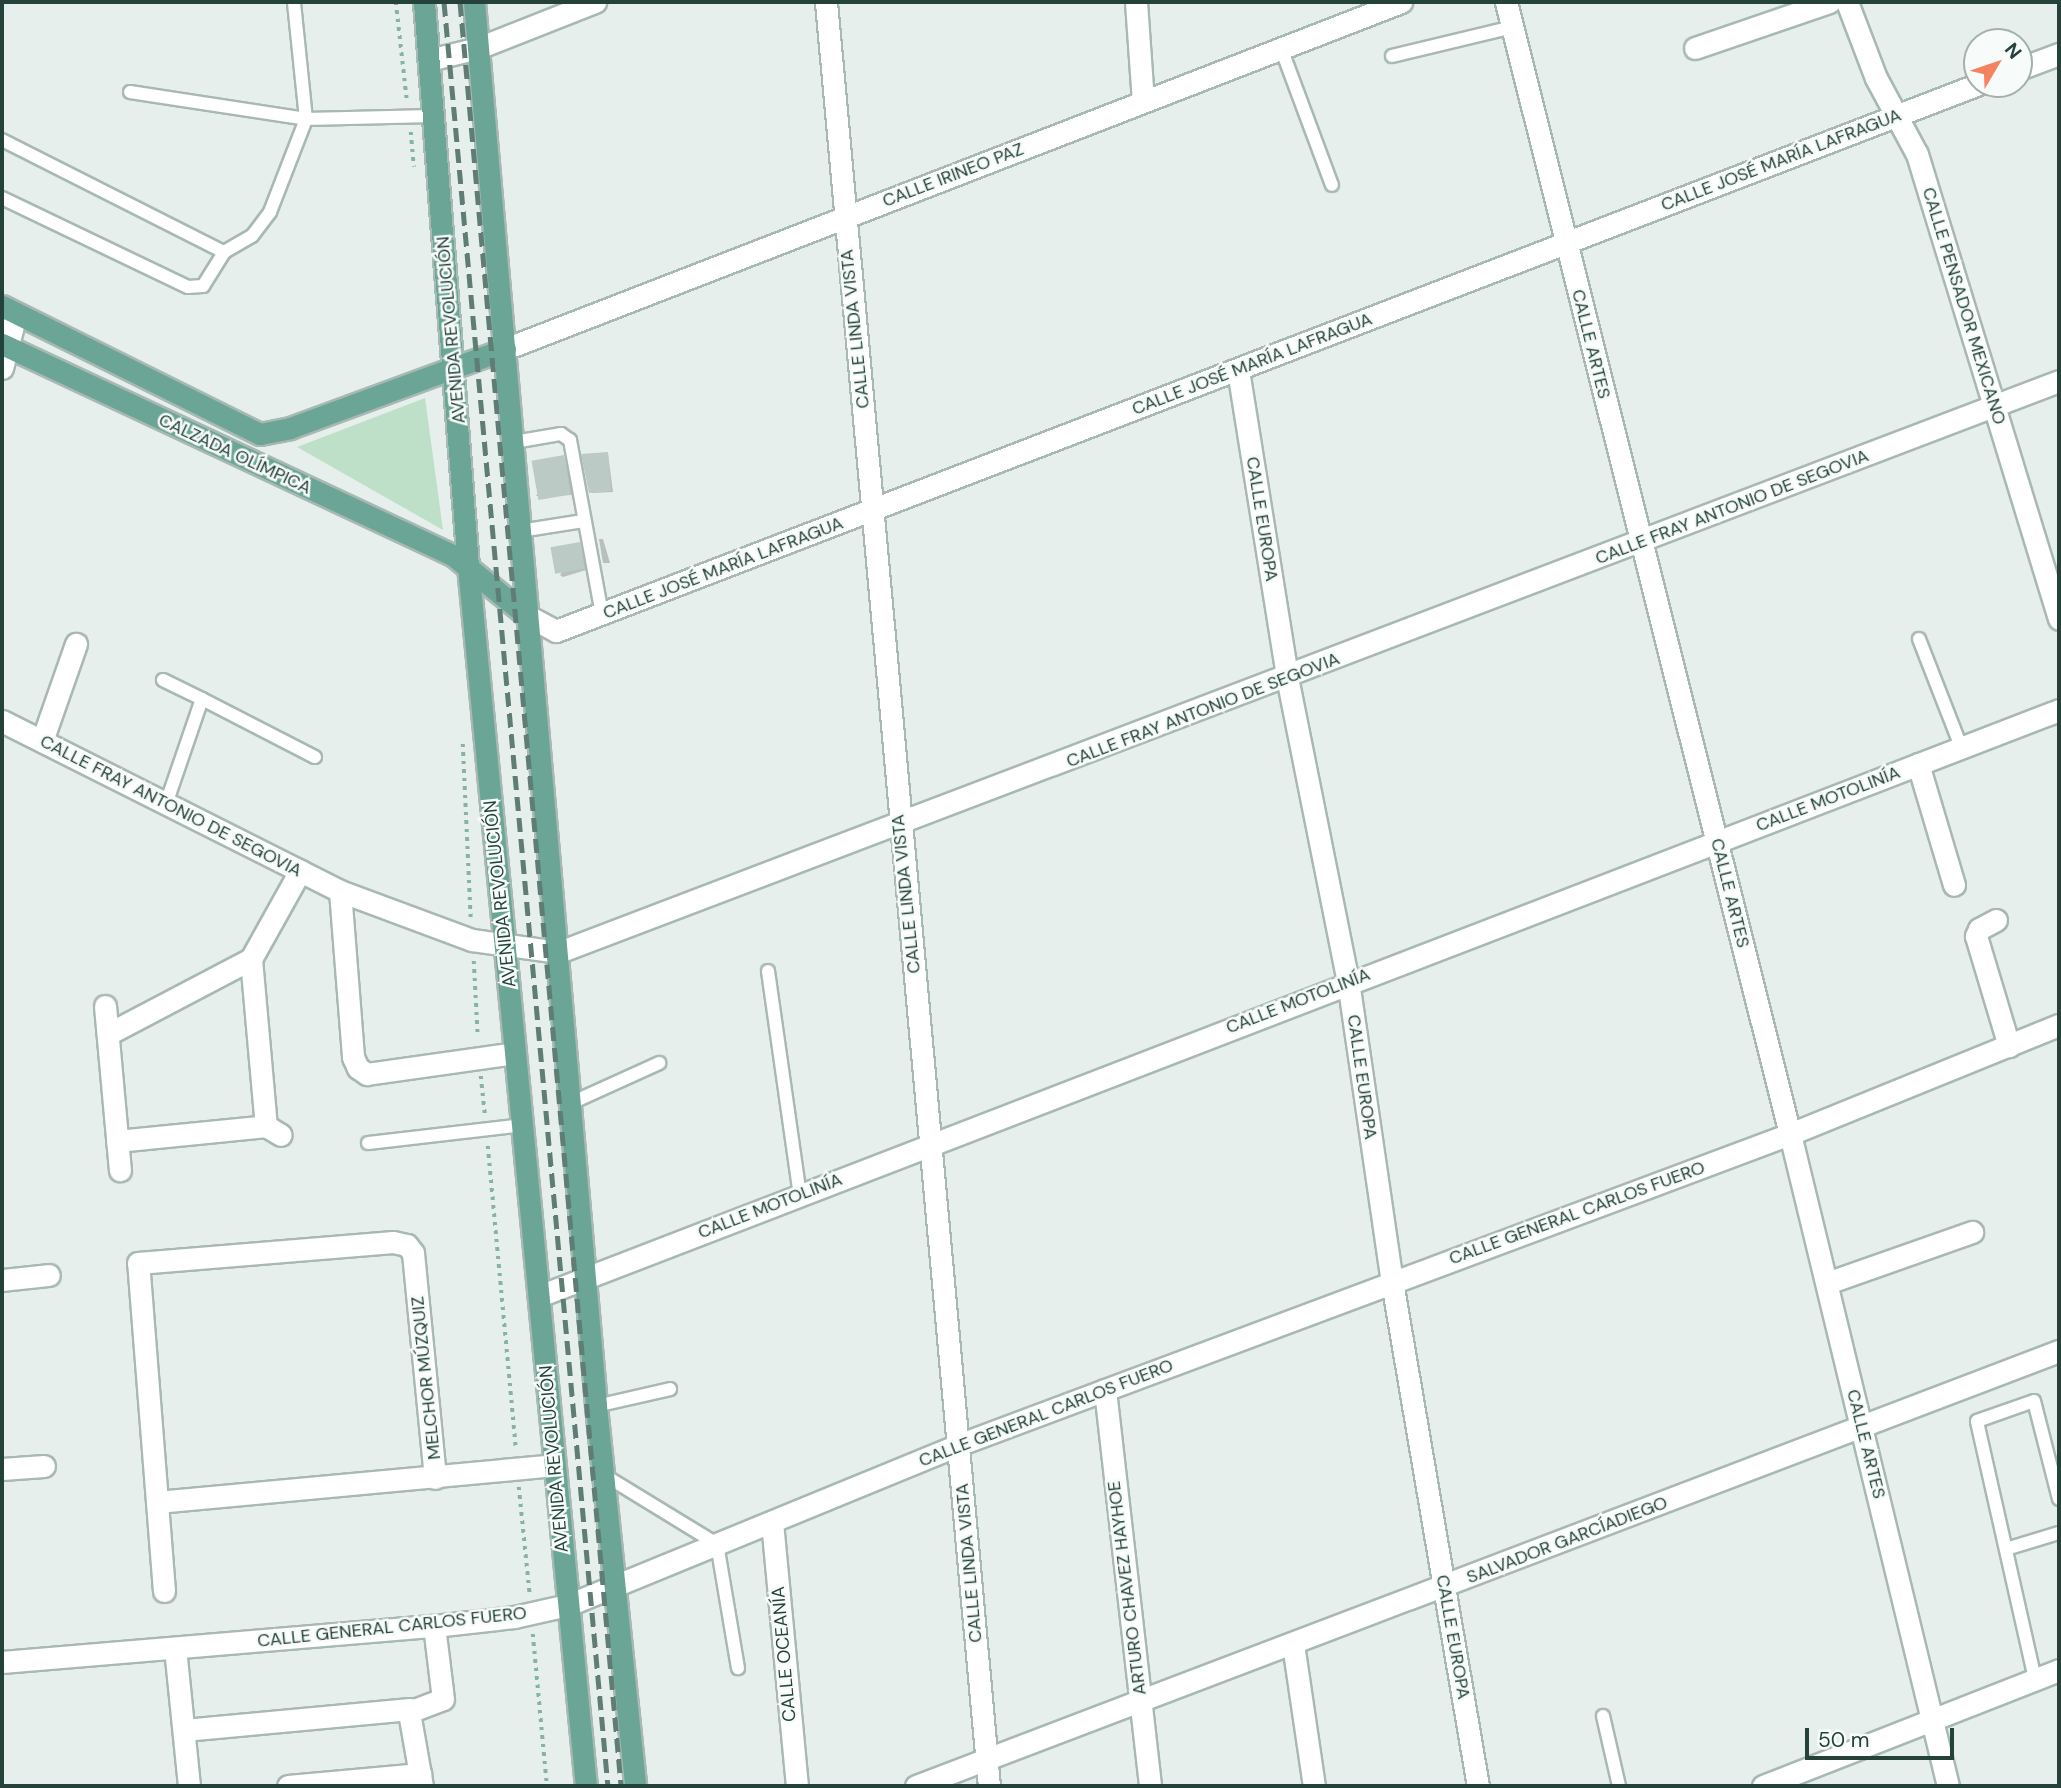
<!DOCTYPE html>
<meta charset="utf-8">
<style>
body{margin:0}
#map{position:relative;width:2061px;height:1788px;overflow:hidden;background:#e6efeb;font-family:"DM Sans",sans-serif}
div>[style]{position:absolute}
.green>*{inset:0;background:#bfe0c8}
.shadow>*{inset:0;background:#0003}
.building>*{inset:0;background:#bbcac4;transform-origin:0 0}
.path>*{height:3.5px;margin-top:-1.75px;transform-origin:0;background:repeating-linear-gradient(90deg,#86b3a5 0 3.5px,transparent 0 8.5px)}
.roads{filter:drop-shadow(2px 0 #a8b8b2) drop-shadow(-2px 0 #a8b8b2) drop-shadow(0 2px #a8b8b2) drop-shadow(0 -2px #a8b8b2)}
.lane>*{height:12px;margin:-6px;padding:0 6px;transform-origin:6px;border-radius:6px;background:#fff}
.street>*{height:21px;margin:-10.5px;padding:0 10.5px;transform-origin:10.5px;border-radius:10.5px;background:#fff}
.secondary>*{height:21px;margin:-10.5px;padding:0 10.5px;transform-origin:10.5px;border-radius:10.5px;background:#fff}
.primary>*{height:21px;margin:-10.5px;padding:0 10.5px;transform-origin:10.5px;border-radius:10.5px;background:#6aa596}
.rail>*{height:5px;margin-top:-2.5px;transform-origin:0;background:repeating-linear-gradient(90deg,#5f7d75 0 14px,transparent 0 21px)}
span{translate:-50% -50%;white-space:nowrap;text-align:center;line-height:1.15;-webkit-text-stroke:5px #f7fbf9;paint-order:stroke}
.street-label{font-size:18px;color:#24423a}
.frame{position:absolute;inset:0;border:4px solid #24423a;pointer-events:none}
.north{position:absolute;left:1963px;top:28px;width:70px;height:70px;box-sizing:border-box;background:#f7fbf9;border:2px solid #a3b1ad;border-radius:50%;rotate:51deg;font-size:19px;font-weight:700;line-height:28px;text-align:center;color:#24423a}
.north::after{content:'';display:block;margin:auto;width:24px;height:32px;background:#f4845f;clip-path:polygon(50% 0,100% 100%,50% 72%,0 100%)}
.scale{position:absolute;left:1805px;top:1728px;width:149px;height:32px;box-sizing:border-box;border:4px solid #24423a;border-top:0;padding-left:9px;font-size:21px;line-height:24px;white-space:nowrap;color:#24423a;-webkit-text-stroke:5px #f7fbf9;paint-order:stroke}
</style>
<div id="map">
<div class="green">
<div style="clip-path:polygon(425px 398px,443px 530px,297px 447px)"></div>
</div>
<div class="shadow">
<div style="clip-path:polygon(608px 454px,613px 492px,593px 493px,590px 492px)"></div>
<div style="clip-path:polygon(564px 457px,573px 495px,536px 496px)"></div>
<div style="clip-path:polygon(599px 539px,603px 539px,610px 563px,603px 563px)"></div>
<div style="clip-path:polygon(580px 544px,586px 570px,563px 577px,560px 575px)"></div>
</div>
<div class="building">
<div style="clip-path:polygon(608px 452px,611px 491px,589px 493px,581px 454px)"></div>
<div style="left:564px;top:455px;width:40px;height:33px;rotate:80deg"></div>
<div style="left:580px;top:542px;width:27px;height:30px;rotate:80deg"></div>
</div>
<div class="path">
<div style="left:396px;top:2px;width:99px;rotate:83.6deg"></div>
<div style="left:411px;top:132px;width:35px;rotate:85deg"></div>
<div style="left:463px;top:744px;width:174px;rotate:87.4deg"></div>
<div style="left:474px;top:961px;width:76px;rotate:87deg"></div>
<div style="left:481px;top:1076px;width:38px;rotate:84deg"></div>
<div style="left:488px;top:1146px;width:303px;rotate:84.7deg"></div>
<div style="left:519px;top:1487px;width:109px;rotate:84.2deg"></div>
<div style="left:533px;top:1634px;width:153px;rotate:84.7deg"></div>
</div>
<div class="roads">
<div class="lane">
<div style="left:1281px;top:48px;width:146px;rotate:69.6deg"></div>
<div style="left:1392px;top:56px;width:124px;rotate:-13.5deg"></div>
<div style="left:130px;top:92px;width:178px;rotate:8.7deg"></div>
<div style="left:306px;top:119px;width:127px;rotate:-1.4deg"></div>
<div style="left:2px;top:140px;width:249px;rotate:26.8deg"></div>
<div style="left:2px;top:198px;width:206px;rotate:25.6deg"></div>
<div style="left:188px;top:287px;width:15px;rotate:-4deg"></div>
<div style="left:203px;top:286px;width:40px;rotate:-58deg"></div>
<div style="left:224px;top:252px;width:32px;rotate:-30deg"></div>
<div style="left:252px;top:236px;width:30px;rotate:-53deg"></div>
<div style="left:270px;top:212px;width:100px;rotate:-68.8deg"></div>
<div style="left:306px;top:119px;width:118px;rotate:-95.9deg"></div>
<div style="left:514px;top:442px;width:48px;rotate:-9.7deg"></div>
<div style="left:561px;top:434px;width:11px;rotate:34deg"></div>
<div style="left:570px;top:440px;width:177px;rotate:79.6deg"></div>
<div style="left:520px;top:531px;width:64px;rotate:-9deg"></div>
<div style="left:1919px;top:639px;width:116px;rotate:68.7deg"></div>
<div style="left:163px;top:680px;width:43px;rotate:26deg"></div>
<div style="left:166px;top:804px;width:111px;rotate:-71.1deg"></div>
<div style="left:202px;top:699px;width:127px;rotate:27.2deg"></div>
<div style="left:768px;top:971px;width:226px;rotate:81.9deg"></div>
<div style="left:571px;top:1103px;width:97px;rotate:-24.4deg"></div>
<div style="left:368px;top:1143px;width:157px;rotate:-6.6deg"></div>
<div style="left:596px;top:1406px;width:76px;rotate:-12.9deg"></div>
<div style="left:604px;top:1475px;width:132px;rotate:31.4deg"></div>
<div style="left:717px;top:1544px;width:126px;rotate:80.4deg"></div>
<div style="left:2006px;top:1549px;width:55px;rotate:-16.8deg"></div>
<div style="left:2035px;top:1679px;width:264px;rotate:-102.7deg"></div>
<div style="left:1977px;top:1421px;width:60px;rotate:-19.3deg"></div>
<div style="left:2034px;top:1401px;width:101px;rotate:75.7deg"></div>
<div style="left:1603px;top:1716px;width:72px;rotate:77.1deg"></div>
</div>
<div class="street">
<div style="left:826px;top:2px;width:1791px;rotate:84.78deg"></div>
<div style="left:1136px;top:2px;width:99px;rotate:86deg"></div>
<div style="left:1506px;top:2px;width:1167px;rotate:75.92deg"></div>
<div style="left:1790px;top:1134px;width:671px;rotate:76.38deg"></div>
<div style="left:1847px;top:2px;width:81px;rotate:69.1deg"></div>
<div style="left:1876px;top:78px;width:86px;rotate:61.7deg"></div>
<div style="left:1917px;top:154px;width:486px;rotate:73deg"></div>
<div style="left:1695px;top:48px;width:142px;rotate:-18.9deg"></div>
<div style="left:2019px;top:69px;width:43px;rotate:-20.6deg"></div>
<div style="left:2px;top:368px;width:56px;rotate:-75.5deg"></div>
<div style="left:1238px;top:370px;width:311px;rotate:80.9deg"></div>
<div style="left:1287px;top:677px;width:310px;rotate:78.7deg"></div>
<div style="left:1348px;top:981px;width:304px;rotate:81.7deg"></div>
<div style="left:1392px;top:1282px;width:511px;rotate:80.32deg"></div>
<div style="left:526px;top:615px;width:34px;rotate:28deg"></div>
<div style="left:556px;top:631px;width:1525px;rotate:-21.03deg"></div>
<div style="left:2px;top:721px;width:378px;rotate:26.7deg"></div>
<div style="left:340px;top:891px;width:141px;rotate:20.4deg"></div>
<div style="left:472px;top:940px;width:88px;rotate:7.9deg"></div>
<div style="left:559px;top:952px;width:1605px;rotate:-20.84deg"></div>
<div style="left:42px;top:741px;width:103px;rotate:-70.7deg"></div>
<div style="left:1918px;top:764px;width:126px;rotate:73.4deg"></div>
<div style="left:340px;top:891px;width:167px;rotate:85.5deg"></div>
<div style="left:353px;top:1057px;width:12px;rotate:66deg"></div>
<div style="left:358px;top:1068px;width:11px;rotate:34deg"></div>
<div style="left:367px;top:1074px;width:149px;rotate:-8.1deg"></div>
<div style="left:1996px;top:920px;width:19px;rotate:152deg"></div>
<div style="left:1979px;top:929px;width:8px;rotate:113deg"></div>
<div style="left:1976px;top:936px;width:115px;rotate:73.3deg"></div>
<div style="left:251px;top:959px;width:168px;rotate:84.9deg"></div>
<div style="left:105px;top:1006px;width:165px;rotate:84.8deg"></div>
<div style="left:108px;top:1034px;width:161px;rotate:-27.7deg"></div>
<div style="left:251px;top:959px;width:101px;rotate:-60.9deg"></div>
<div style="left:117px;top:1141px;width:150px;rotate:-5.7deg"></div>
<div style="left:266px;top:1126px;width:17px;rotate:31deg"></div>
<div style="left:2px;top:1280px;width:47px;rotate:-6.1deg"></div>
<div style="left:1827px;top:1283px;width:154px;rotate:-19.4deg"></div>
<div style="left:539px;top:1296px;width:1629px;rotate:-21.08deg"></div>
<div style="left:1105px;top:1390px;width:399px;rotate:83.5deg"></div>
<div style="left:2px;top:1469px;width:42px;rotate:-4.1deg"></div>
<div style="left:157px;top:1502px;width:399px;rotate:-5.3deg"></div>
<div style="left:772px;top:1522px;width:265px;rotate:84.6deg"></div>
<div style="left:164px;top:1591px;width:329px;rotate:-94.5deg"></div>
<div style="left:138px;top:1263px;width:256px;rotate:-4.7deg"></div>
<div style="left:393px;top:1242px;width:14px;rotate:12deg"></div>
<div style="left:407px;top:1245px;width:10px;rotate:53deg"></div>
<div style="left:413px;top:1253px;width:226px;rotate:84.4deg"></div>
<div style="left:1293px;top:1644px;width:144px;rotate:81.6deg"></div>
<div style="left:175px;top:1648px;width:139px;rotate:84.2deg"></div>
<div style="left:2px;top:1662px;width:433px;rotate:-4.8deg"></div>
<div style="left:434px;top:1626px;width:81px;rotate:-6.4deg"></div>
<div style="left:514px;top:1617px;width:55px;rotate:-12.5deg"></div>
<div style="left:568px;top:1605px;width:422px;rotate:-22.3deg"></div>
<div style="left:958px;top:1445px;width:888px;rotate:-20.5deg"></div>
<div style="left:1790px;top:1134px;width:290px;rotate:-22.1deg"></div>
<div style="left:184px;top:1730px;width:227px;rotate:-5.3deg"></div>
<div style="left:288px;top:1786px;width:133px;rotate:-5.2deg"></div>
<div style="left:422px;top:1786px;width:75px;rotate:-100deg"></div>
<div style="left:409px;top:1712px;width:36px;rotate:-21deg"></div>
<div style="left:443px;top:1699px;width:74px;rotate:-97deg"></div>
<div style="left:916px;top:1786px;width:1223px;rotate:-20.84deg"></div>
<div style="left:1763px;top:1786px;width:318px;rotate:-21.4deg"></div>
</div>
<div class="secondary">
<div style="left:429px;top:60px;width:50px;rotate:-13.8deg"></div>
<div style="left:478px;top:48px;width:126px;rotate:-21.5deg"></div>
<div style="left:505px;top:349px;width:961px;rotate:-21.17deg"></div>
</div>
<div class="primary">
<div style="left:424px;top:2px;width:566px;rotate:85.54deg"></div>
<div style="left:468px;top:566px;width:1226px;rotate:84.48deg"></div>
<div style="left:474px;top:2px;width:1409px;rotate:85.03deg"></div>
<div style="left:596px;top:1406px;width:382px;rotate:84.1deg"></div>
<div style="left:2px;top:306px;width:288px;rotate:26.4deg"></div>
<div style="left:260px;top:434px;width:31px;rotate:-11deg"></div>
<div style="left:290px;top:428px;width:229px;rotate:-20.2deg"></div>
<div style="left:2px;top:344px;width:499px;rotate:25.1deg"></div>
<div style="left:454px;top:556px;width:93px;rotate:39.3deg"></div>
</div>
</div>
<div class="rail">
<div style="left:444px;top:2px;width:1792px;rotate:84.75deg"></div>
<div style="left:460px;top:2px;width:1791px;rotate:84.84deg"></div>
</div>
<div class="street-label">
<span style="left:1781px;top:160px;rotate:-21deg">CALLE JOSÉ MARÍA LAFRAGUA</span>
<span style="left:953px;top:175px;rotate:-21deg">CALLE IRINEO PAZ</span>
<span style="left:1964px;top:306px;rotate:73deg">CALLE PENSADOR MEXICANO</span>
<span style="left:855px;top:329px;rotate:-96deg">CALLE LINDA VISTA</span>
<span style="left:451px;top:330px;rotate:-95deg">AVENIDA REVOLUCIÓN</span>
<span style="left:1591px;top:344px;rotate:76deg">CALLE ARTES</span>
<span style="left:1252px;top:364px;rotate:-21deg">CALLE JOSÉ MARÍA LAFRAGUA</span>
<span style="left:235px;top:454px;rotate:25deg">CALZADA OLÍMPICA</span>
<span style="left:1732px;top:507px;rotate:-21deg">CALLE FRAY ANTONIO DE SEGOVIA</span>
<span style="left:1262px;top:519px;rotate:81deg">CALLE EUROPA</span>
<span style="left:723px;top:568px;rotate:-21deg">CALLE JOSÉ MARÍA LAFRAGUA</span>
<span style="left:1203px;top:710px;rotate:-21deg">CALLE FRAY ANTONIO DE SEGOVIA</span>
<span style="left:1828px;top:799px;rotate:-21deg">CALLE MOTOLINÍA</span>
<span style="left:171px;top:806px;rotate:27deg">CALLE FRAY ANTONIO DE SEGOVIA</span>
<span style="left:1730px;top:893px;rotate:76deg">CALLE ARTES</span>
<span style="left:500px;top:894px;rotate:-96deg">AVENIDA REVOLUCIÓN</span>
<span style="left:906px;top:894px;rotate:-96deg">CALLE LINDA VISTA</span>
<span style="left:1298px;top:1001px;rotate:-21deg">CALLE MOTOLINÍA</span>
<span style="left:1362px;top:1077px;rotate:82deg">CALLE EUROPA</span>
<span style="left:770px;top:1206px;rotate:-21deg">CALLE MOTOLINÍA</span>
<span style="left:1577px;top:1213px;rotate:-20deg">CALLE GENERAL CARLOS FUERO</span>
<span style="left:426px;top:1378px;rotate:-96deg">MELCHOR MÚZQUIZ</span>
<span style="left:1046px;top:1413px;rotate:-21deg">CALLE GENERAL CARLOS FUERO</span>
<span style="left:1866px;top:1444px;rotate:76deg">CALLE ARTES</span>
<span style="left:554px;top:1459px;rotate:-95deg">AVENIDA REVOLUCIÓN</span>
<span style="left:1567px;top:1540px;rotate:-21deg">SALVADOR GARCÍADIEGO</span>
<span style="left:969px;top:1563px;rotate:-95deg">CALLE LINDA VISTA</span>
<span style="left:1127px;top:1588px;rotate:-97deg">ARTURO CHAVEZ HAYHOE</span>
<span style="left:392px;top:1627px;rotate:-6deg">CALLE GENERAL CARLOS FUERO</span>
<span style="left:1453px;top:1637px;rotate:80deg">CALLE EUROPA</span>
<span style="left:784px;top:1654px;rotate:-95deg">CALLE OCEANÍA</span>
</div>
<div class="frame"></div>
<div class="north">N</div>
<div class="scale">50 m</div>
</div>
